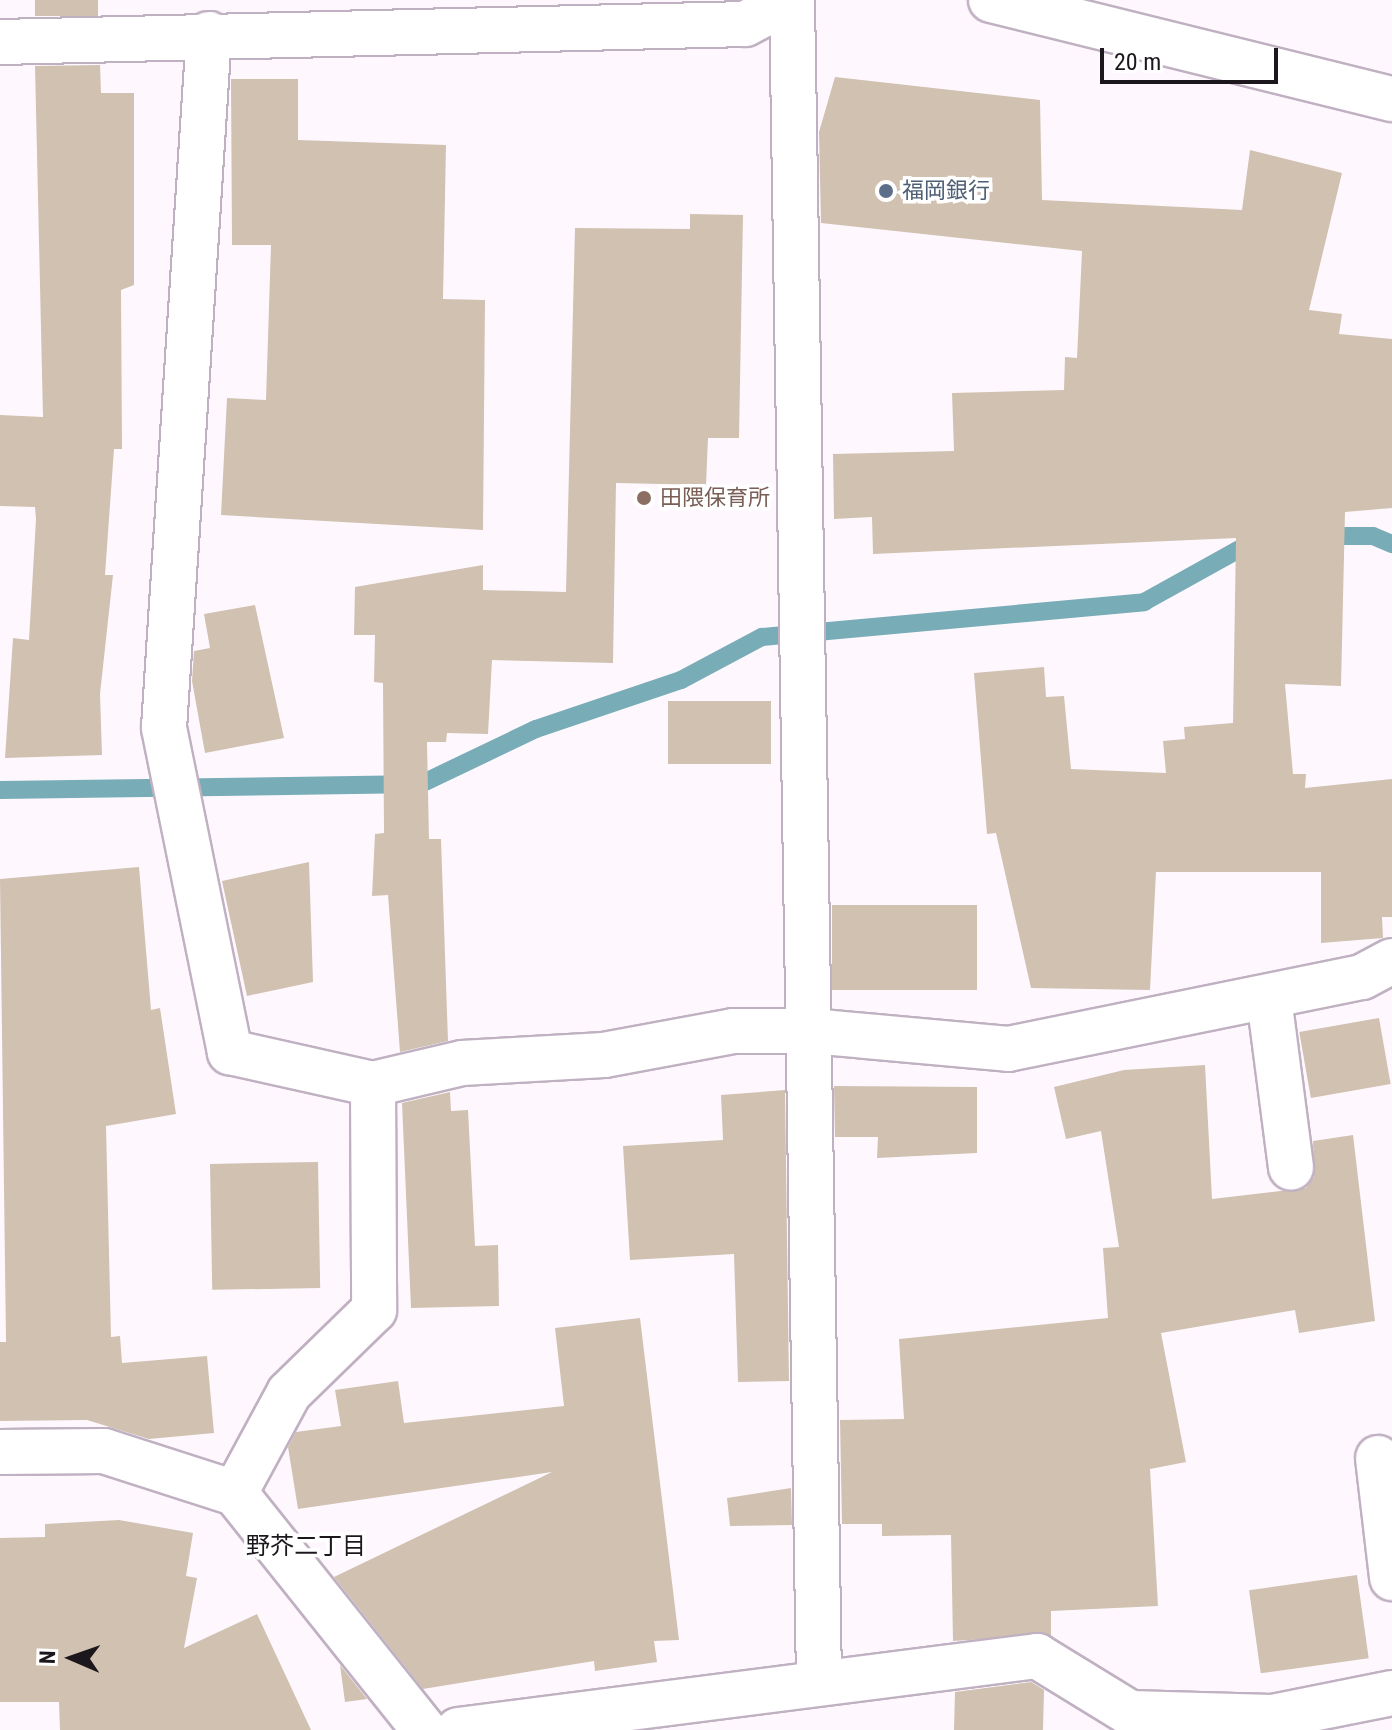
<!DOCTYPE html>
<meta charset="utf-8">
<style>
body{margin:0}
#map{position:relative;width:1392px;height:1730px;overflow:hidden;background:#fef8fe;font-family:"Roboto Condensed","Noto Sans JP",sans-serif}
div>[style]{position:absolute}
.stream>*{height:18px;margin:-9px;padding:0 9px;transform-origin:9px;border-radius:9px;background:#78acb7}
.building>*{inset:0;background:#d0c1b1;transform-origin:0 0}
.roads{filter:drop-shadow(2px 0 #c0b1c2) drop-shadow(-2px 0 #c0b1c2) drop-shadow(0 2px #c0b1c2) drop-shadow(0 -2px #c0b1c2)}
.street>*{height:44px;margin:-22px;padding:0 22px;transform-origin:22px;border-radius:22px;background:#fff}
.highway>*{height:44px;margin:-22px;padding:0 22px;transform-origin:22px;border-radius:22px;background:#fff}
.dots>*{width:22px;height:22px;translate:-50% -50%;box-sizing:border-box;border:4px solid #fff;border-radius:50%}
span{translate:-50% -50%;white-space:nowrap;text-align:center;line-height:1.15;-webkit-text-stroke:7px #fff;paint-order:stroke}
.service-label{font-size:22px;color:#4e5e75}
.left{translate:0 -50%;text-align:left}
.education-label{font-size:22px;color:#785e54}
.neighbourhood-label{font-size:24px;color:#1c171d}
.north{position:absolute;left:32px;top:1618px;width:80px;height:80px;-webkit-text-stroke:6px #fff;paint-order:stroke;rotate:272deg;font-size:22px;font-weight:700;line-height:32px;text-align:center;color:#1c171d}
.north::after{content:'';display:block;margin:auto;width:28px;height:36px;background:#1c171d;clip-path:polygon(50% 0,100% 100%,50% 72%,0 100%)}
.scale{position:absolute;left:1100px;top:48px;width:178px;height:36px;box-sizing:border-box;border:4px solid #1c171d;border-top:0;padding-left:10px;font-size:24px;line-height:28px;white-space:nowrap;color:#1c171d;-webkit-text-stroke:6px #fff;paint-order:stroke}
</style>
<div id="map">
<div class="stream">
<div style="left:1321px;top:536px;width:52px"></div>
<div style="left:1373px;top:536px;width:21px;rotate:23deg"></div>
<div style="left:0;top:790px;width:421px;rotate:-0.8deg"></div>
<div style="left:421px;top:784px;width:127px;rotate:-25.6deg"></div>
<div style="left:536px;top:729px;width:153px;rotate:-18.7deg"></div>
<div style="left:681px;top:680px;width:92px;rotate:-28deg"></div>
<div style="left:762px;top:637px;width:384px;rotate:-5.2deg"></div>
<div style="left:1144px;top:602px;width:128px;rotate:-29deg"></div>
</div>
<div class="building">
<div style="left:35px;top:0;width:63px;height:16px"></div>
<div style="clip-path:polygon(100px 65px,101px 93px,134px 93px,134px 285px,121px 290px,122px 449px,114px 449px,105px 575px,113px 575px,100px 694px,102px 755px,5px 758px,13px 638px,29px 640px,36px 519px,35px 507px,0 506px,0 415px,43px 417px,35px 66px)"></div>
<div style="clip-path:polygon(835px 77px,1040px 100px,1042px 200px,1242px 210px,1250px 150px,1342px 173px,1309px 310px,1342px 314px,1339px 334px,1392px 339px,1392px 508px,1345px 512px,1341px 686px,1285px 684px,1293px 774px,1306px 774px,1305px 788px,1392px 779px,1392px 917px,1382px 917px,1383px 938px,1321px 943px,1321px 872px,1156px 872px,1150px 990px,1031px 988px,996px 833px,987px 834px,974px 673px,1044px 667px,1046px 697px,1064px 696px,1071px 769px,1166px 773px,1163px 741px,1185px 739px,1184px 727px,1233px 723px,1236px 538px,873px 554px,872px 517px,834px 519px,833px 454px,954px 451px,952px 393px,1064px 390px,1065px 357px,1077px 358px,1082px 251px,821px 223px,819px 132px)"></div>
<div style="clip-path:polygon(231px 79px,298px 79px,298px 140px,446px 145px,443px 299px,485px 300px,483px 530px,221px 515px,227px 398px,266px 400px,271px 245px,232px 245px)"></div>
<div style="clip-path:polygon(690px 214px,743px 215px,739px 438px,708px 438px,706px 485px,616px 483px,613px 663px,492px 660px,488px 734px,447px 733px,446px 742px,427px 742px,429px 839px,441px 839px,448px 1041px,400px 1052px,388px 895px,372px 896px,375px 834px,384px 833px,383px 683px,374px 682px,375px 635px,354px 635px,355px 587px,483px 565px,483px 590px,566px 592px,575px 228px,690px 229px)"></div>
<div style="clip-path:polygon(255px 605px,284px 738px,205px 753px,192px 681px,194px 651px,210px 648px,204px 614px)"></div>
<div style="left:668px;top:701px;width:103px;height:63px"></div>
<div style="clip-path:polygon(309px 862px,313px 982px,247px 996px,222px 881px)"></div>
<div style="clip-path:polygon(139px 867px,151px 1010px,160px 1008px,176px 1114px,106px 1126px,111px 1337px,120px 1336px,122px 1363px,207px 1356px,214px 1433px,149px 1439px,87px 1420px,0 1421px,0 1342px,6px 1342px,0 879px)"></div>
<div style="left:977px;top:905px;width:85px;height:145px;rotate:90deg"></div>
<div style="left:1379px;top:1018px;width:67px;height:81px;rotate:80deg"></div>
<div style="clip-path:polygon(1205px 1065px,1212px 1199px,1306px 1188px,1314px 1177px,1313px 1141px,1353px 1135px,1375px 1321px,1299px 1333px,1295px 1310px,1161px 1333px,1186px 1462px,1150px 1469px,1158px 1606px,1051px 1611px,1051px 1635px,953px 1641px,951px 1535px,882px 1536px,882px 1524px,842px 1524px,840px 1420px,904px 1419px,899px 1339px,1108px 1318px,1103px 1248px,1119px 1247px,1101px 1131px,1066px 1139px,1054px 1087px,1124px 1070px)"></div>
<div style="clip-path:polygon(834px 1086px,977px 1087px,977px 1153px,877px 1158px,878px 1137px,835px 1137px)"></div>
<div style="clip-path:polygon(785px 1090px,789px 1381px,738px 1382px,734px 1254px,630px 1260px,623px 1146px,723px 1140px,721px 1095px)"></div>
<div style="clip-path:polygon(450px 1092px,451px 1111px,468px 1110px,475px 1246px,498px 1245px,499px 1306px,411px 1308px,402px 1103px)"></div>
<div style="left:318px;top:1162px;width:126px;height:108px;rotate:89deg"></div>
<div style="clip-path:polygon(640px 1318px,679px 1640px,654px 1641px,657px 1662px,595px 1671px,594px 1661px,423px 1689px,334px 1577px,552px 1472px,298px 1509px,288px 1447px,296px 1432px,341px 1426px,335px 1390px,398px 1381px,404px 1423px,564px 1406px,555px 1328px)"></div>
<div style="clip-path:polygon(791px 1488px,792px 1525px,730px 1526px,727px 1498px)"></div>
<div style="clip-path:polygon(119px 1520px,193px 1533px,186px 1576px,197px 1578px,184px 1648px,257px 1614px,311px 1730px,60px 1730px,59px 1702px,0 1702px,0 1538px,45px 1537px,45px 1524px)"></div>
<div style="left:1357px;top:1575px;width:84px;height:109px;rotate:82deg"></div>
<div style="clip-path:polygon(340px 1665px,367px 1699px,345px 1702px)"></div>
<div style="clip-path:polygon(1031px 1682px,1044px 1690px,1043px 1730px,954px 1730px,955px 1692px)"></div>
</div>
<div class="roads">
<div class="street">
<div style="left:792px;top:0;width:1679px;rotate:89.08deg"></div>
<div style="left:209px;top:34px;width:695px;rotate:93.71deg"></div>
<div style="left:164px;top:728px;width:331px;rotate:78.5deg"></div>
<div style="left:230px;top:1052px;width:147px;rotate:12.6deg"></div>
<div style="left:373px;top:1084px;width:226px;rotate:89.7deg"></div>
<div style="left:374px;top:1310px;width:119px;rotate:135.7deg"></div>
<div style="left:289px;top:1393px;width:114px;rotate:118.4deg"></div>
<div style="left:0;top:42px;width:745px;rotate:-1.38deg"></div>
<div style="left:745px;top:24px;width:52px;rotate:-27.6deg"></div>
<div style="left:1269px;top:998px;width:171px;rotate:82.6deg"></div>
<div style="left:373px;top:1084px;width:91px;rotate:-13.3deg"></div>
<div style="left:462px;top:1063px;width:142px;rotate:-3.2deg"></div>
<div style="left:604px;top:1055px;width:131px;rotate:-10.5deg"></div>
<div style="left:733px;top:1031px;width:78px"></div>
<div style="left:811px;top:1031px;width:198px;rotate:5.2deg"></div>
<div style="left:1008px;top:1049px;width:361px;rotate:-11.5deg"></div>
<div style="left:1362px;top:977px;width:34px;rotate:-28deg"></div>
<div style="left:0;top:1452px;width:104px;rotate:-0.6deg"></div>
<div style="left:104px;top:1451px;width:138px;rotate:17.8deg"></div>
<div style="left:235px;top:1493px;width:303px;rotate:51.4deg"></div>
<div style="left:1378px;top:1458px;width:121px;rotate:83.3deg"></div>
<div style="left:458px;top:1730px;width:584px;rotate:-7.28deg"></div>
<div style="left:1037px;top:1656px;width:109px;rotate:31.5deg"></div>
<div style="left:1130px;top:1713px;width:142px;rotate:1.6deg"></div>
<div style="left:1272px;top:1717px;width:122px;rotate:-11.3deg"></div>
</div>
<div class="highway">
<div style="left:991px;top:0;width:413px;rotate:13.9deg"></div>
</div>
</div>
<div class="dots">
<div style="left:886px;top:191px;background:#5c6f8a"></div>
<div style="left:644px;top:498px;background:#8d6e63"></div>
</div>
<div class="service-label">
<span class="left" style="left:902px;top:191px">福岡銀行</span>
</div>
<div class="education-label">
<span class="left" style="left:660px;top:498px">田隈保育所</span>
</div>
<div class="neighbourhood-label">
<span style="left:306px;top:1547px">野芥二丁目</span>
</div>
<div class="north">N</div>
<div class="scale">20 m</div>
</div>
